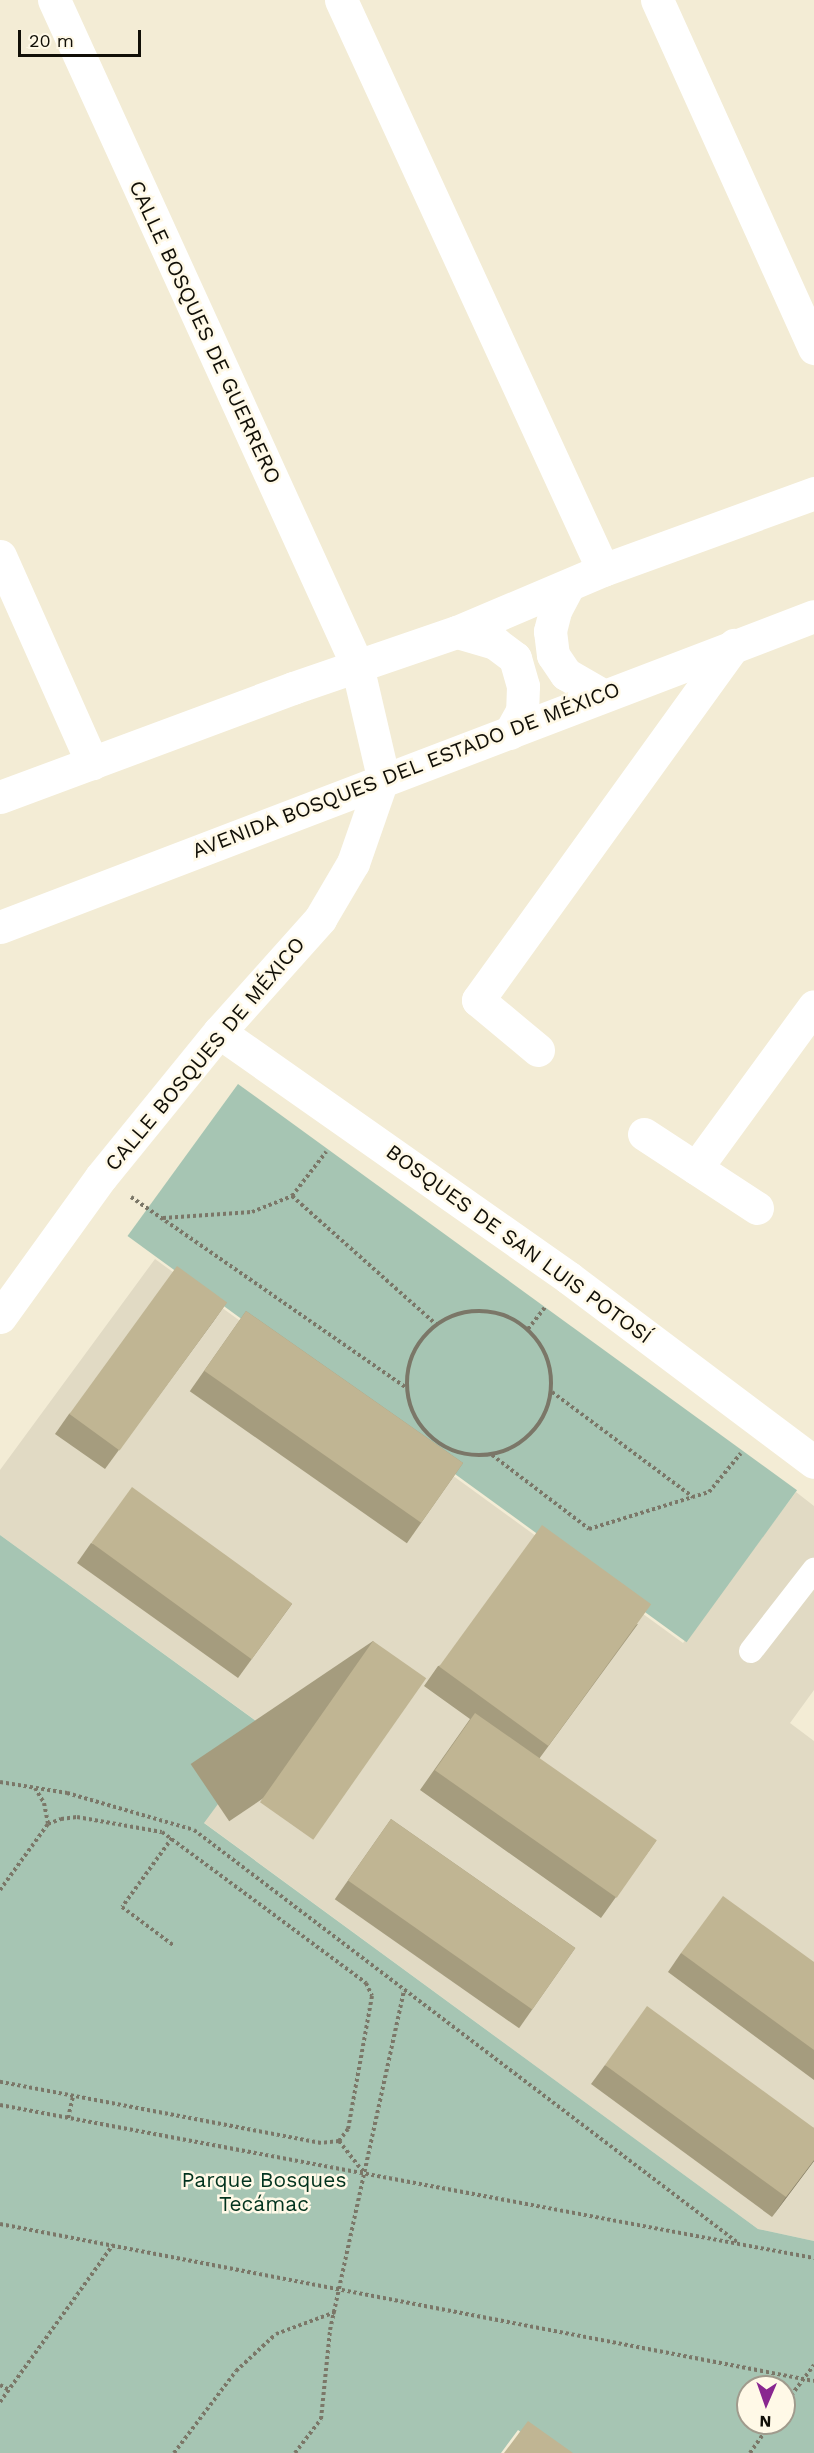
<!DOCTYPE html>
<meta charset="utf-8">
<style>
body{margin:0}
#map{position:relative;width:814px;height:2453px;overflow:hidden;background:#f3ecd5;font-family:"Work Sans",sans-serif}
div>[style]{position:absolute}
.education>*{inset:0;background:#e1dac4}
.green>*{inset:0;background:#a6c5b3;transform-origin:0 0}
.path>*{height:4px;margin-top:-2px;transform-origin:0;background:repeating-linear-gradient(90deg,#7b7768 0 3px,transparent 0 6px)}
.path>.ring{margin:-2px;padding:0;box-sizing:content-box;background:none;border:4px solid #7b7768;border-radius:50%}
.service>*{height:24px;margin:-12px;padding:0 12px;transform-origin:12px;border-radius:12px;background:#fff}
.minor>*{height:33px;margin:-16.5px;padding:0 16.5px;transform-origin:16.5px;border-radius:16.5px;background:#fff}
.tertiary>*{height:33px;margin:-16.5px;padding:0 16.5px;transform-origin:16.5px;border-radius:16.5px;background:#fff}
.wall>*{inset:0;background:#a59c7e;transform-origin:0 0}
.shaded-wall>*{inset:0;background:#867f67}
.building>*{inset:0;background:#c0b593;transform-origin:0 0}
span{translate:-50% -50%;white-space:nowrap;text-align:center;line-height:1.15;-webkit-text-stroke:5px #fff9e7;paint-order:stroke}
.street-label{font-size:21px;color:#110f07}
.park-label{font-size:21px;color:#01321d}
.north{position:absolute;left:736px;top:2375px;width:60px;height:60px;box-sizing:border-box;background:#fff9e7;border:2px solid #a09b8d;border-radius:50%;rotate:182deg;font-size:16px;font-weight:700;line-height:24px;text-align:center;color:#110f07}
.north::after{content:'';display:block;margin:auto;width:21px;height:27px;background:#892790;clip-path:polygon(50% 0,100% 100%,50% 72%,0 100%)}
.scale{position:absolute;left:18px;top:30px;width:123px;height:27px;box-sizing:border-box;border:3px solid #110f07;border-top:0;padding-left:8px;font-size:18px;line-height:21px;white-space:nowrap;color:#110f07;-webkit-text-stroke:4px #fff9e7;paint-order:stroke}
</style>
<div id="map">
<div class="education">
<div style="clip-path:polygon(155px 1259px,683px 1643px,796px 1492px,814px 1506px,814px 1690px,790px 1723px,814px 1741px,814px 2241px,758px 2229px,203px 1822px,270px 1731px,0 1535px,0 1470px)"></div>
</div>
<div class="green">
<div style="left:238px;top:1084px;width:691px;height:188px;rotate:36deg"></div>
<div style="clip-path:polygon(evenodd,0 1535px,271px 1732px,204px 1823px,758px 2229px,814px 2241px,814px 2453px,549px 2453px,518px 2430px,501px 2453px,0 2453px,0 1535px,748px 2387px,784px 2387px,784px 2423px,748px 2423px,748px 2387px)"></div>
</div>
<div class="path">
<div style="left:292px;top:1196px;width:194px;rotate:41.7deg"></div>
<div style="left:131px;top:1197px;width:336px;rotate:34.7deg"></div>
<div style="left:163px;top:1218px;width:89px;rotate:-3.9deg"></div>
<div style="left:252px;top:1212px;width:43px;rotate:-21.8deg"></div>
<div style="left:292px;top:1196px;width:56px;rotate:-52.3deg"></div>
<div class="ring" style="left:407px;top:1311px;width:140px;height:140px"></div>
<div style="left:528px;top:1329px;width:29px;rotate:-52deg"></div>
<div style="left:552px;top:1392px;width:176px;rotate:36.7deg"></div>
<div style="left:492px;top:1455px;width:122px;rotate:37.3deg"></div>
<div style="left:589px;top:1529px;width:126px;rotate:-17.1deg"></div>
<div style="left:709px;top:1492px;width:50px;rotate:-50.6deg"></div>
<div style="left:0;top:1782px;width:68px;rotate:9.3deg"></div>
<div style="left:67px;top:1793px;width:132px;rotate:16.2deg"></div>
<div style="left:194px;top:1830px;width:682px;rotate:37.19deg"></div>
<div style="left:35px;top:1788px;width:17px;rotate:59deg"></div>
<div style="left:44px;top:1803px;width:21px;rotate:79deg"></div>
<div style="left:172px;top:1838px;width:85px;rotate:125.9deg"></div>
<div style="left:122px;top:1907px;width:64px;rotate:36.7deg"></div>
<div style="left:0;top:1890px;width:82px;rotate:-54deg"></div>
<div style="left:48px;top:1824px;width:14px;rotate:-21deg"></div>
<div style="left:61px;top:1819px;width:16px;rotate:-7deg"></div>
<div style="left:77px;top:1817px;width:86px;rotate:10deg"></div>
<div style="left:162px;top:1832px;width:254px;rotate:36.5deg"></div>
<div style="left:366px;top:1983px;width:14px;rotate:65deg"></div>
<div style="left:372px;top:1996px;width:135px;rotate:100.2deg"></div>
<div style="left:348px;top:2129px;width:15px;rotate:127deg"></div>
<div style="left:339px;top:2141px;width:18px;rotate:174deg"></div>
<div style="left:321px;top:2143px;width:327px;rotate:-169.2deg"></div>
<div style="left:0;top:2105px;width:828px;rotate:10.65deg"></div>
<div style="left:68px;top:2118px;width:23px;rotate:-77deg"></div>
<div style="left:339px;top:2141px;width:41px;rotate:52deg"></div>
<div style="left:0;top:2224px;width:829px;rotate:10.92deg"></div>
<div style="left:0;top:2385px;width:10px;rotate:29deg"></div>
<div style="left:0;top:2402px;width:193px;rotate:-54.3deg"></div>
<div style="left:784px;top:2405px;width:50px;rotate:-53.1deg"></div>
<div style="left:174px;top:2453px;width:103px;rotate:-52.9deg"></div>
<div style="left:236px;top:2371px;width:54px;rotate:-42.8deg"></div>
<div style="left:276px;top:2334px;width:63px;rotate:-20.4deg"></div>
<div style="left:295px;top:2453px;width:43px;rotate:-52.6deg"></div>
<div style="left:321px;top:2419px;width:89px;rotate:-84.2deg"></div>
<div style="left:330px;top:2330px;width:348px;rotate:-77.7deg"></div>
<div style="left:750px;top:2453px;width:37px;rotate:-55deg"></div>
</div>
<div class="service">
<div style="left:751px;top:1651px;width:103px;rotate:-52.1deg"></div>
</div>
<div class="minor">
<div style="left:54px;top:0;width:731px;rotate:65.5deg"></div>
<div style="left:341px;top:0;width:627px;rotate:65.31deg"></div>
<div style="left:657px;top:0;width:382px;rotate:65.7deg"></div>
<div style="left:0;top:556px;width:227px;rotate:66deg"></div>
<div style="left:219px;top:1032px;width:428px;rotate:35.1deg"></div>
<div style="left:569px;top:1278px;width:306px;rotate:36.9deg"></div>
<div style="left:538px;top:1050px;width:78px;rotate:-140.2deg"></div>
<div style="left:478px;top:1000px;width:438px;rotate:-54.2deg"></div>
<div style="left:644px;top:1134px;width:135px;rotate:33.2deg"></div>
<div style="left:696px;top:1168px;width:200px;rotate:-53.9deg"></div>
</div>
<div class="tertiary">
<div style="left:567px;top:588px;width:26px;rotate:118deg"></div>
<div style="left:555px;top:611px;width:21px;rotate:104deg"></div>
<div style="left:550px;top:631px;width:24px;rotate:83deg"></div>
<div style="left:553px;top:655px;width:23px;rotate:56deg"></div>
<div style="left:566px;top:674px;width:39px;rotate:30deg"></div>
<div style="left:457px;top:632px;width:40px;rotate:16deg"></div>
<div style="left:495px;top:643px;width:25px;rotate:37deg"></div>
<div style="left:515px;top:658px;width:29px;rotate:74deg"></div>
<div style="left:523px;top:686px;width:25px;rotate:92deg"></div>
<div style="left:522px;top:711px;width:25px;rotate:119deg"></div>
<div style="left:0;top:797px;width:313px;rotate:-20.4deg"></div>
<div style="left:293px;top:688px;width:173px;rotate:-18.9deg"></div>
<div style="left:457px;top:632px;width:159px;rotate:-23deg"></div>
<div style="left:603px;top:570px;width:225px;rotate:-20deg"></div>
<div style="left:0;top:927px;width:871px;rotate:-20.91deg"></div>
<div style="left:0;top:1317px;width:173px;rotate:-54.2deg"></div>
<div style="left:101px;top:1177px;width:187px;rotate:-50.9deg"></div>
<div style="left:219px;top:1032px;width:152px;rotate:-48.2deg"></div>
<div style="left:320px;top:919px;width:65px;rotate:-59.5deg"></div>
<div style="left:353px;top:863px;width:91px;rotate:-70.8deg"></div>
<div style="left:383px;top:777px;width:115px;rotate:-103.1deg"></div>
</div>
<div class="wall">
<div style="clip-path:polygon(227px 1302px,105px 1469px,55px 1434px,69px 1414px)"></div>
<div style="left:246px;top:1311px;width:265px;height:98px;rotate:35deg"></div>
<div style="clip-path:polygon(91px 1543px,292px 1604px,238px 1678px,77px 1563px)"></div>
<div style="clip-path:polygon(638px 1624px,539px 1759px,656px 1841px,601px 1918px,420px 1790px,470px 1719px,424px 1686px,438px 1666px)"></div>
<div style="left:373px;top:1641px;width:69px;height:220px;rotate:56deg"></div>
<div style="left:391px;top:1819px;width:225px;height:98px;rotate:35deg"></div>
<div style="clip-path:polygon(681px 1953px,814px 1962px,814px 2080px,668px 1972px)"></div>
<div style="clip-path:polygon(605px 2065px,814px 2128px,814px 2161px,772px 2217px,591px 2084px)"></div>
</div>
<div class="shaded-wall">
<div style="clip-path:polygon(227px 1302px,213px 1322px,105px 1469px,119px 1450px)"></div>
<div style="clip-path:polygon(814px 2160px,814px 2161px,772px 2217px,786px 2197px)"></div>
</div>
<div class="building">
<div style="left:177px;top:1266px;width:62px;height:183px;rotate:36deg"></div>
<div style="left:246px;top:1311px;width:265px;height:73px;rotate:35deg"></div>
<div style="left:132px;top:1487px;width:198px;height:69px;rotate:36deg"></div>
<div style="left:542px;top:1525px;width:135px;height:175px;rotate:36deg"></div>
<div style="left:373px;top:1641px;width:65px;height:197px;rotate:35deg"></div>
<div style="left:475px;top:1713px;width:222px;height:70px;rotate:35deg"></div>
<div style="left:391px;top:1819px;width:225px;height:75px;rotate:35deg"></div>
<div style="clip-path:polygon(723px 1896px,814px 1962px,814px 2050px,681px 1953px)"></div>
<div style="clip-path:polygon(647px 2006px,814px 2128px,814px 2160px,786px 2197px,605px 2065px)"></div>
<div style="clip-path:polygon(528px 2421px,573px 2453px,504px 2453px)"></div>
</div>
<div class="street-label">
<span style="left:205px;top:332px;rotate:65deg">CALLE BOSQUES DE GUERRERO</span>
<span style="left:406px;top:770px;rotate:-21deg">AVENIDA BOSQUES DEL ESTADO DE MÉXICO</span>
<span style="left:205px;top:1054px;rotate:-50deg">CALLE BOSQUES DE MÉXICO</span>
<span style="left:519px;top:1244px;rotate:36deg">BOSQUES DE SAN LUIS POTOSÍ</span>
</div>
<div class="park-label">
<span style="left:264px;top:2192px">Parque Bosques<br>Tecámac</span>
</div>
<div class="north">N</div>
<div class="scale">20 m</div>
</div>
